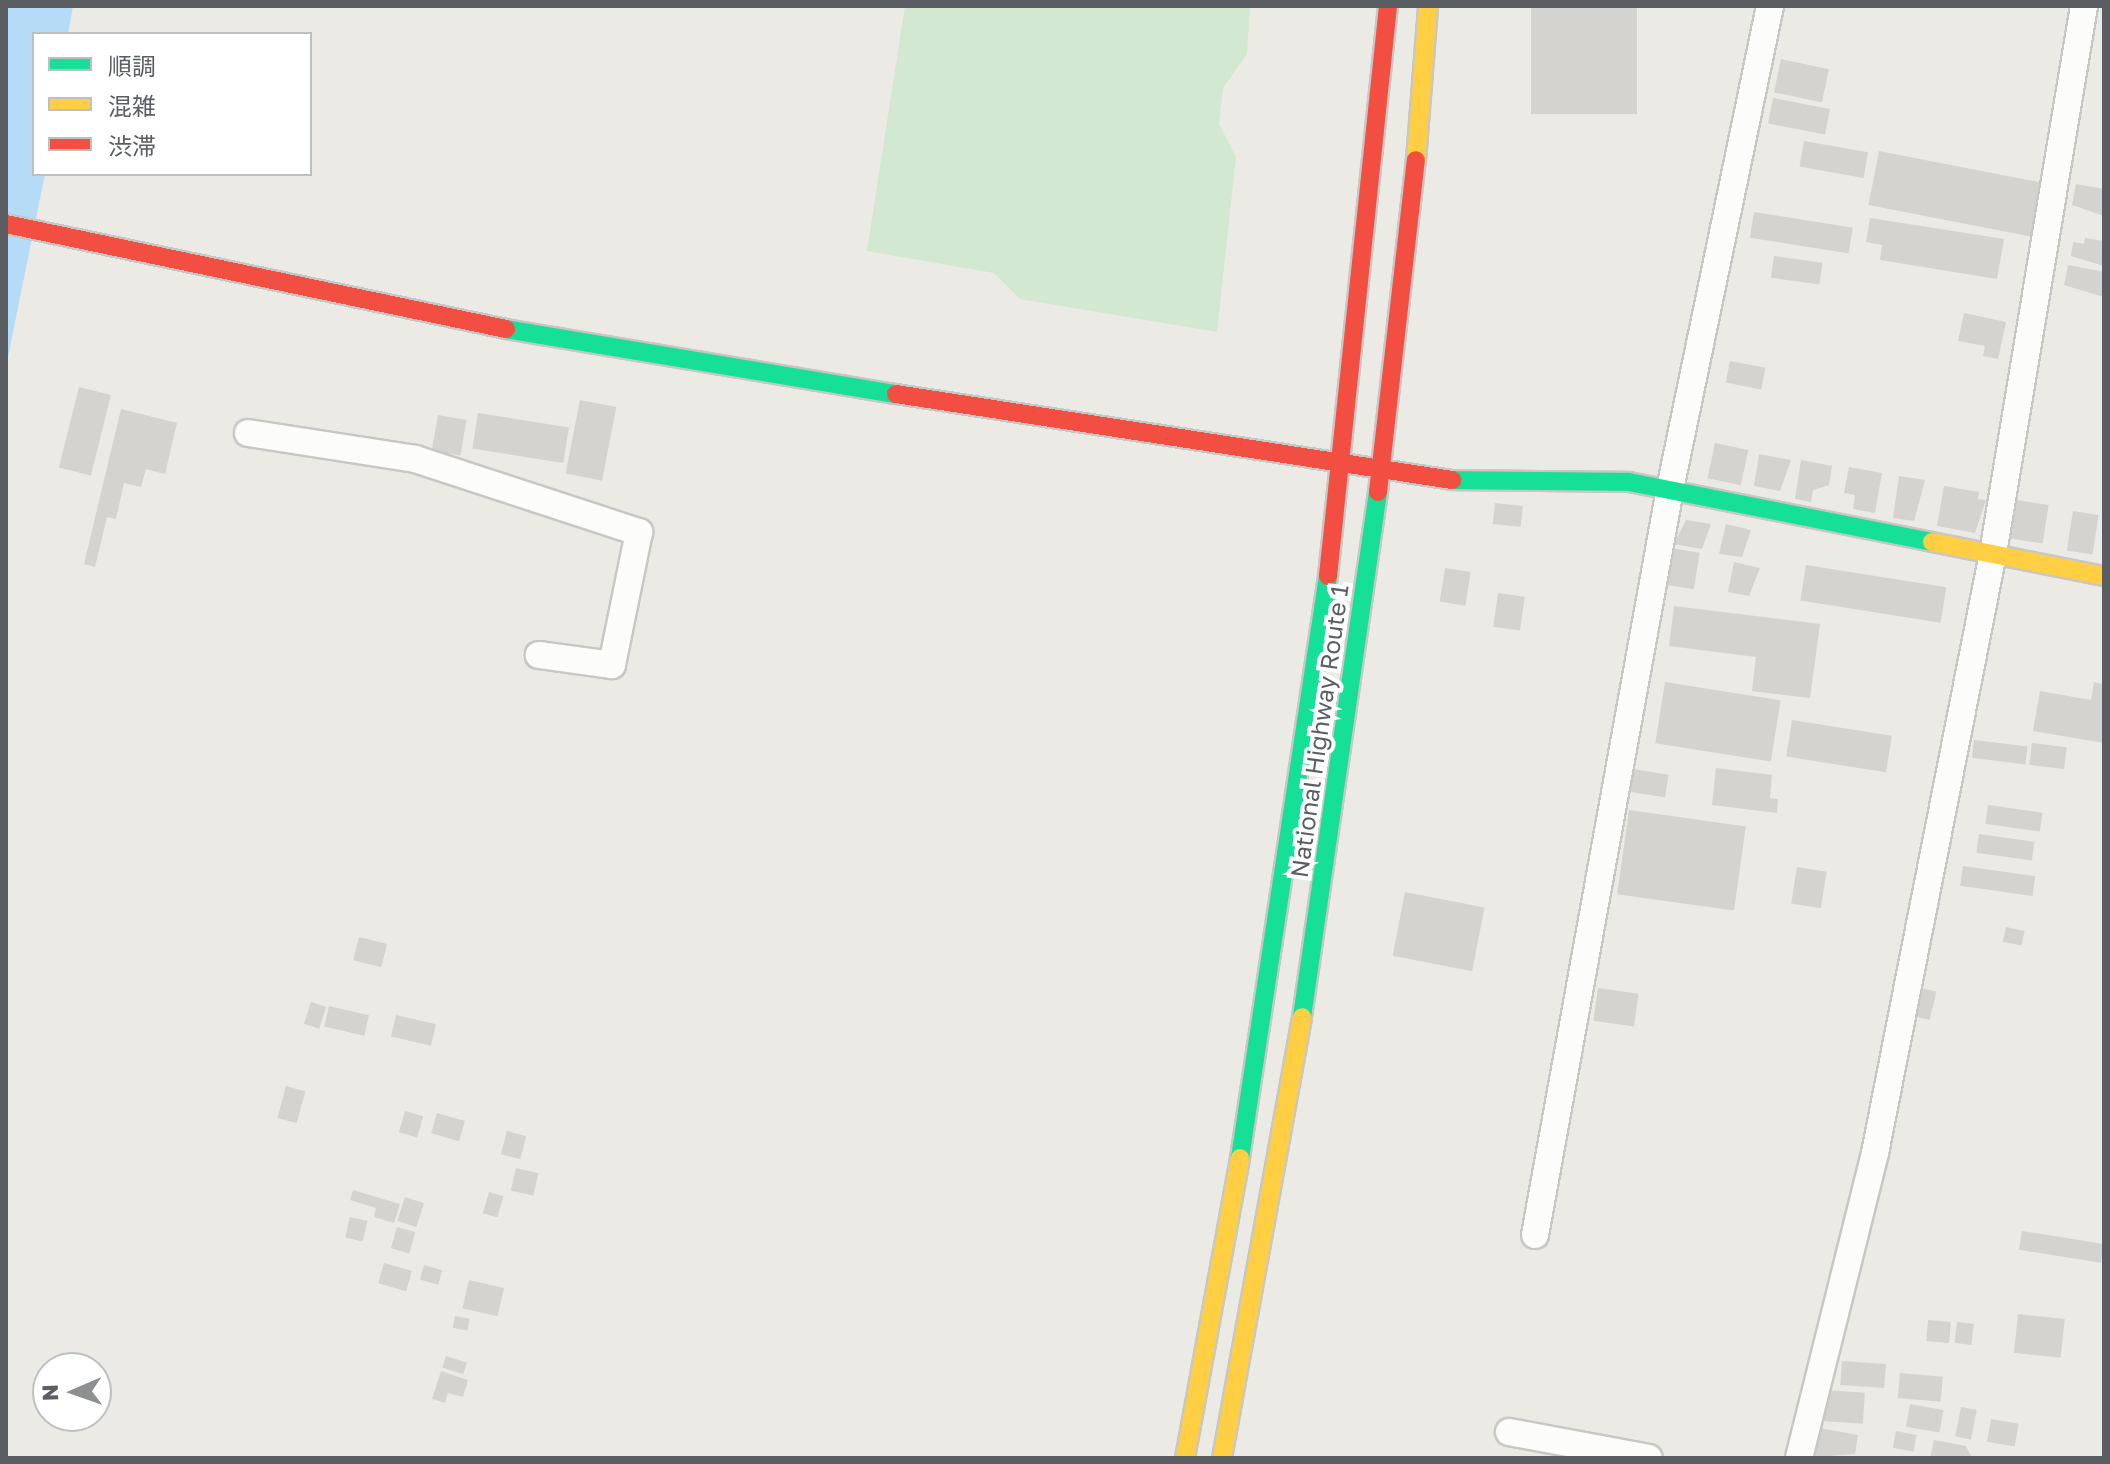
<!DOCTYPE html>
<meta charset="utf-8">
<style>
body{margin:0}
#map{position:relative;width:2110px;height:1464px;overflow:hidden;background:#ebeae5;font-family:"Golos Text","Noto Sans JP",sans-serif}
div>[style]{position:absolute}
.green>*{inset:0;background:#d2e8d0}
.water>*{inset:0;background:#b6dbf7}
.building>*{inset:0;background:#d4d3d0;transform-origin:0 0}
.roads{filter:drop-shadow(2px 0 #c7c7c5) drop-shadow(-2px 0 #c7c7c5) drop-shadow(0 2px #c7c7c5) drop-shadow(0 -2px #c7c7c5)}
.street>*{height:26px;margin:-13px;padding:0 13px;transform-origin:13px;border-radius:13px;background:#fcfcfb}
.fast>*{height:18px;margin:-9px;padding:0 9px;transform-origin:9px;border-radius:9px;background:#16e098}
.slow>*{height:18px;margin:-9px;padding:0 9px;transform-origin:9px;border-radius:9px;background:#ffcf43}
.jam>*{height:18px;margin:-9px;padding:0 9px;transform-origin:9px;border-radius:9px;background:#f24e42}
span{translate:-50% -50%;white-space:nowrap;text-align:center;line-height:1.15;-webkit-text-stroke:8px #fff;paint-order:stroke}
.street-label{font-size:24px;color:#5a5e63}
.frame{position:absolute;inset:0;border:8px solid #5a5e63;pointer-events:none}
.legend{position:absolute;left:32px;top:32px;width:280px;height:144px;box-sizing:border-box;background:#fff;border:2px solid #bdbfc1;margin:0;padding:10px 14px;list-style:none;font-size:24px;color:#5a5e63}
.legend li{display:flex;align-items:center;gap:16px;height:40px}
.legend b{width:40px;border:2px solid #bdbfc1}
.north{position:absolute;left:32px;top:1352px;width:80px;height:80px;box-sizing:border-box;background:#fff;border:2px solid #bdbfc1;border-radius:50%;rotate:268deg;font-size:22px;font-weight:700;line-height:32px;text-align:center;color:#5a5e63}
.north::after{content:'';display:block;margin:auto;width:28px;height:36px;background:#8d8f90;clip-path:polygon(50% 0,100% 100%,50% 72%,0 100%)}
</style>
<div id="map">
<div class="green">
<div style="clip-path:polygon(905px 6px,1250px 6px,1247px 54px,1223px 88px,1219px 124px,1236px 157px,1217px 332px,1020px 299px,994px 273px,867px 251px)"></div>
</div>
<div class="water">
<div style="clip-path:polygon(6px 6px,73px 6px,68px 34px,34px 34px,34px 174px,45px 174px,6px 367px)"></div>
</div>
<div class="building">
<div style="left:1531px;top:6px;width:106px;height:108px"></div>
<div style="left:1781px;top:59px;width:49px;height:34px;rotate:12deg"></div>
<div style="left:1773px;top:98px;width:58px;height:26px;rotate:11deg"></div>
<div style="left:1804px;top:141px;width:65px;height:26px;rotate:10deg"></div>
<div style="left:1879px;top:151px;width:165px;height:55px;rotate:11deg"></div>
<div style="clip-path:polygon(2076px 184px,2104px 189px,2104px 216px,2072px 205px)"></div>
<div style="left:1754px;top:212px;width:100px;height:26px;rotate:9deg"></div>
<div style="clip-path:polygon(1870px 218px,2004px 239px,1997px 279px,1880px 260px,1882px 245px,1866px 242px)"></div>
<div style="clip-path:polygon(2085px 238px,2104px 241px,2104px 266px,2071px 256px,2073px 242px,2084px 244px)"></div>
<div style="left:1774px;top:256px;width:49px;height:22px;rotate:8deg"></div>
<div style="clip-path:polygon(2068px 265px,2104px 272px,2104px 297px,2064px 285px)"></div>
<div style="clip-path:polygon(1964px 313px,2006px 322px,1998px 359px,1983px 356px,1985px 346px,1958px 341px)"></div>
<div style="left:1730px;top:361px;width:36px;height:22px;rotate:11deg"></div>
<div style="left:79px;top:387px;width:33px;height:83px;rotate:14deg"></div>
<div style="left:580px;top:400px;width:37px;height:75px;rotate:11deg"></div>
<div style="clip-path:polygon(121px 409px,177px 423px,165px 474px,146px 469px,141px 487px,124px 483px,116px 519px,107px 517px,95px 567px,84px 564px)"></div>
<div style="left:478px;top:413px;width:92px;height:36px;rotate:9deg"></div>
<div style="left:438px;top:415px;width:29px;height:36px;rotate:10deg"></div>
<div style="left:1715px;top:443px;width:34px;height:36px;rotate:12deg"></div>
<div style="clip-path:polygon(1759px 454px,1791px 460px,1780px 491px,1754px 486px)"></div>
<div style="clip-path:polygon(1801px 460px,1832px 466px,1829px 485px,1813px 490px,1811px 502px,1795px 499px)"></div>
<div style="clip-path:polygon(1849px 467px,1882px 473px,1875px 513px,1853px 509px,1855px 495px,1844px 493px)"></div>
<div style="clip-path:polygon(1899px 476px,1925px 480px,1914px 521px,1893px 518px)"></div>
<div style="clip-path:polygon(1944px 486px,1979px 492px,1978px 499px,1986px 500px,1975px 533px,1937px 526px)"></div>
<div style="left:2017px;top:500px;width:32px;height:39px;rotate:9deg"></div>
<div style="left:1495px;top:503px;width:28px;height:21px;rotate:6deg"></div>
<div style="left:2073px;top:511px;width:26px;height:40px;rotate:9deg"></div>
<div style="clip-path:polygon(1686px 520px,1711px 524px,1702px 549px,1674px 544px)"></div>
<div style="clip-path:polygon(1726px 524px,1751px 530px,1742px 557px,1719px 554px)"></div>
<div style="left:1670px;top:548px;width:30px;height:37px;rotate:9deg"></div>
<div style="clip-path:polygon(1734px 562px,1760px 568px,1749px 596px,1728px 592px)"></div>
<div style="left:1806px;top:565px;width:142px;height:36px;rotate:9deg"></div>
<div style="left:1445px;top:568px;width:26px;height:34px;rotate:9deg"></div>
<div style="left:1498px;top:593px;width:27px;height:34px;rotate:8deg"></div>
<div style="clip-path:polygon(1674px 606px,1820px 624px,1810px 698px,1752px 691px,1756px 657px,1669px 646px)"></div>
<div style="left:1665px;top:682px;width:117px;height:62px;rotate:9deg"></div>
<div style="clip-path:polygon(2094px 682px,2104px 684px,2104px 743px,2033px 731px,2040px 691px,2091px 700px)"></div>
<div style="left:1792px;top:720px;width:101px;height:37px;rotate:9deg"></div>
<div style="left:1974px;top:740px;width:54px;height:18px;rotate:7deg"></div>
<div style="left:2032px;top:743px;width:35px;height:22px;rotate:7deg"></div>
<div style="clip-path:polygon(1716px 768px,1772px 775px,1770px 798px,1778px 799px,1777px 813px,1712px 805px)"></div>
<div style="left:1633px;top:769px;width:36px;height:23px;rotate:9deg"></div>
<div style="left:1988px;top:805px;width:55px;height:19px;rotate:8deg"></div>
<div style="left:1629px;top:810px;width:118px;height:85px;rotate:8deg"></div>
<div style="left:1979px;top:834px;width:56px;height:19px;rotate:8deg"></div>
<div style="left:1963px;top:866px;width:73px;height:20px;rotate:8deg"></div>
<div style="left:1797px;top:867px;width:30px;height:37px;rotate:9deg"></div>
<div style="left:1405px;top:892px;width:81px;height:65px;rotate:11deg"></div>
<div style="left:2006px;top:927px;width:19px;height:15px;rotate:12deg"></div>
<div style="left:359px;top:937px;width:29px;height:24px;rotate:14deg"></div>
<div style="left:1598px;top:988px;width:41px;height:33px;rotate:8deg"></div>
<div style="left:1921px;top:988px;width:16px;height:29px;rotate:14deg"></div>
<div style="left:311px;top:1002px;width:16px;height:23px;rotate:18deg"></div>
<div style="left:329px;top:1006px;width:41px;height:21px;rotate:13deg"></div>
<div style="left:396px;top:1015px;width:41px;height:22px;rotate:13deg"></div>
<div style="left:286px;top:1086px;width:20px;height:33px;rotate:15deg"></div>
<div style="left:405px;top:1111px;width:19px;height:22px;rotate:16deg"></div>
<div style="left:437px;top:1113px;width:29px;height:21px;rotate:16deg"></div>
<div style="left:507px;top:1131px;width:20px;height:24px;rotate:15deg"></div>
<div style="left:516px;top:1168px;width:23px;height:23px;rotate:13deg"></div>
<div style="clip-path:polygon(353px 1190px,400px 1204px,394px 1223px,374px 1217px,376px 1208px,350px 1200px)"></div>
<div style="left:489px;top:1192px;width:15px;height:22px;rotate:16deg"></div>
<div style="left:405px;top:1197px;width:20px;height:25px;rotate:18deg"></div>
<div style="left:350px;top:1217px;width:18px;height:21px;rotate:13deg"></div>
<div style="left:397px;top:1227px;width:19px;height:22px;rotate:16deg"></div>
<div style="left:2022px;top:1231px;width:83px;height:19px;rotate:9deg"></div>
<div style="left:384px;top:1263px;width:29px;height:21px;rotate:16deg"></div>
<div style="left:424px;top:1265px;width:19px;height:15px;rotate:16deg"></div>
<div style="left:469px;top:1280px;width:36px;height:29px;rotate:13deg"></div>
<div style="left:2018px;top:1314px;width:47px;height:39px;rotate:6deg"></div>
<div style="left:455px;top:1316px;width:15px;height:12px;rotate:11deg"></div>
<div style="left:1928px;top:1320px;width:23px;height:21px;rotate:5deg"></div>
<div style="left:1957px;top:1322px;width:17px;height:21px;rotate:7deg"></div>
<div style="left:446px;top:1356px;width:22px;height:12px;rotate:18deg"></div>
<div style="left:1842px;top:1361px;width:44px;height:24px;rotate:4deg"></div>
<div style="clip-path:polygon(441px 1371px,468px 1380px,463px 1397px,448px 1393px,445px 1403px,432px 1399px)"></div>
<div style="left:1900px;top:1373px;width:43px;height:25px;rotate:5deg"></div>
<div style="left:1824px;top:1390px;width:41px;height:31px;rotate:4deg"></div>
<div style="left:1910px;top:1404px;width:34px;height:23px;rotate:10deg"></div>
<div style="left:1961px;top:1407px;width:16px;height:30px;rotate:11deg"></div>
<div style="left:1991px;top:1419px;width:28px;height:23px;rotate:10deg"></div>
<div style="clip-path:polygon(1809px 1426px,1858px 1435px,1855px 1454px,1803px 1458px)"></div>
<div style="left:1896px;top:1431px;width:21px;height:17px;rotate:11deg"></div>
<div style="clip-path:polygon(1934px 1440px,1966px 1446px,1972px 1458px,1930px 1458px)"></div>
</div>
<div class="roads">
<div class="street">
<div style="left:248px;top:433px;width:169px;rotate:8.8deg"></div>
<div style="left:415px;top:459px;width:236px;rotate:18.1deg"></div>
<div style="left:639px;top:532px;width:136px;rotate:101.5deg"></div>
<div style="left:612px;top:665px;width:74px;rotate:-172.2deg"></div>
<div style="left:1535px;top:1235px;width:758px;rotate:-79.74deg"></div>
<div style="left:1670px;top:489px;width:493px;rotate:-78.3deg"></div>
<div style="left:1509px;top:1432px;width:142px;rotate:10.5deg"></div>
<div style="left:1799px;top:1458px;width:314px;rotate:-76deg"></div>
<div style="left:1875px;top:1153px;width:611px;rotate:-78.87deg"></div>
<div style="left:1993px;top:553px;width:555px;rotate:-80.55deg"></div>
</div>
<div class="fast">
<div style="left:506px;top:329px;width:395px;rotate:9.5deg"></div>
<div style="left:1452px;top:480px;width:177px;rotate:0.6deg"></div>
<div style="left:1629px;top:482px;width:309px;rotate:11.2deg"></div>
<div style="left:1302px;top:1017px;width:530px;rotate:-81.76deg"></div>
<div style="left:1240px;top:1158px;width:589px;rotate:-81.4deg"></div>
</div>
<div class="slow">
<div style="left:1416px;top:160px;width:154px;rotate:-85.5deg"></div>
<div style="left:1932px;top:542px;width:175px;rotate:11.2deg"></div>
<div style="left:1185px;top:1458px;width:305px;rotate:-79.6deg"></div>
<div style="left:1222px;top:1458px;width:448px;rotate:-79.7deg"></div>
</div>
<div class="jam">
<div style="left:6px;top:224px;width:511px;rotate:11.86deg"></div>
<div style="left:896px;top:394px;width:563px;rotate:8.79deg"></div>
<div style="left:1378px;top:492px;width:334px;rotate:-83.5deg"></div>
<div style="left:1328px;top:576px;width:573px;rotate:-83.99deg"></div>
</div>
</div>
<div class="street-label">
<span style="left:1319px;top:731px;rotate:-82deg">National Highway Route 1</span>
</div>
<div class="frame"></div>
<ul class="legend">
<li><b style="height:10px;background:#16e098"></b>順調</li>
<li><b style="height:10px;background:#ffcf43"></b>混雑</li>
<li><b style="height:10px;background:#f24e42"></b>渋滞</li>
</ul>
<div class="north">N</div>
</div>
